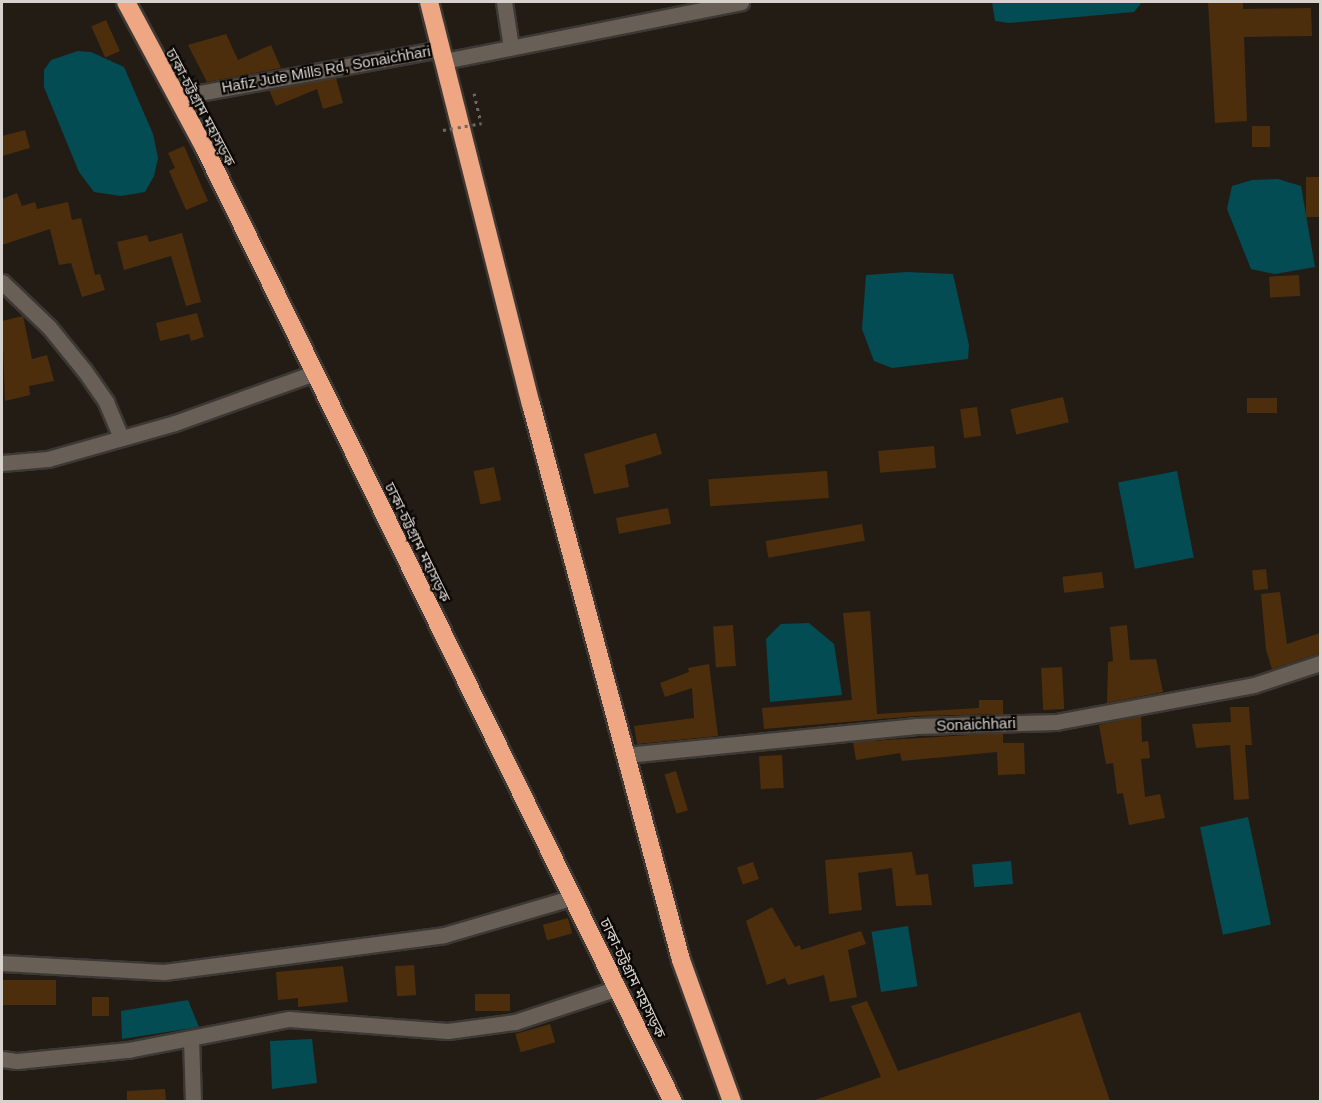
<!DOCTYPE html>
<meta charset="utf-8">
<style>
body{margin:0}
#map{position:relative;width:1322px;height:1103px;overflow:hidden;background:#231c15;font-family:Helvetica,"Noto Sans Bengali",sans-serif}
div>[style]{position:absolute}
.water>*{inset:0;background:#034c54;transform-origin:0 0}
.building>*{inset:0;background:#4c2e0c;transform-origin:0 0}
.path>*{height:3px;margin-top:-1.5px;transform-origin:0;background:repeating-linear-gradient(90deg,#6e6862 0 3px,transparent 0 7.5px)}
.roads{filter:drop-shadow(2px 0 #3d3834) drop-shadow(-2px 0 #3d3834) drop-shadow(0 2px #3d3834) drop-shadow(0 -2px #3d3834)}
.minor>*{height:15px;margin:-7.5px;padding:0 7.5px;transform-origin:7.5px;border-radius:7.5px;background:#685f57}
.highway>*{height:18px;margin:-9px;padding:0 9px;transform-origin:9px;border-radius:9px;background:#eea683}
.path-bridge>*{height:3px;margin-top:-1.5px;transform-origin:0;background:repeating-linear-gradient(90deg,#6e6862 0 3px,transparent 0 7.5px)}
span{translate:-50% -50%;white-space:nowrap;text-align:center;line-height:1.15;-webkit-text-stroke:4.5px #0a0705;paint-order:stroke}
.street-label{font-size:15px;color:#d7d2ce}
.frame{position:absolute;inset:0;border:3px solid #d7d2ce;pointer-events:none}
</style>
<div id="map">
<div class="water">
<div style="clip-path:polygon(992px 2px,1142px 2px,1134px 12px,1009px 23px,995px 21px)"></div>
<div style="clip-path:polygon(78px 51px,91px 52px,124px 67px,153px 134px,158px 158px,154px 176px,145px 192px,121px 196px,94px 192px,79px 172px,44px 87px,44px 70px,51px 60px)"></div>
<div style="clip-path:polygon(1278px 179px,1301px 186px,1315px 267px,1275px 274px,1251px 269px,1227px 209px,1232px 186px,1252px 180px)"></div>
<div style="clip-path:polygon(907px 272px,953px 274px,969px 345px,968px 359px,892px 368px,874px 361px,862px 329px,866px 275px)"></div>
<div style="left:1177px;top:471px;width:88px;height:60px;rotate:79deg"></div>
<div style="clip-path:polygon(809px 623px,834px 644px,842px 695px,770px 702px,766px 639px,781px 624px)"></div>
<div style="left:1248px;top:817px;width:110px;height:49px;rotate:78deg"></div>
<div style="left:1011px;top:861px;width:23px;height:39px;rotate:85deg"></div>
<div style="left:908px;top:926px;width:61px;height:37px;rotate:81deg"></div>
<div style="clip-path:polygon(188px 1000px,199px 1027px,122px 1039px,121px 1011px)"></div>
<div style="clip-path:polygon(312px 1039px,317px 1083px,272px 1089px,270px 1041px)"></div>
</div>
<div class="building">
<div style="clip-path:polygon(1208px 2px,1243px 2px,1243px 9px,1311px 8px,1312px 36px,1244px 37px,1247px 121px,1215px 123px)"></div>
<div style="left:106px;top:20px;width:34px;height:16px;rotate:66deg"></div>
<div style="clip-path:polygon(226px 34px,238px 60px,271px 45px,281px 68px,207px 82px,188px 45px)"></div>
<div style="clip-path:polygon(336px 78px,343px 103px,323px 109px,317px 89px,276px 106px,269px 90px)"></div>
<div style="left:1252px;top:126px;width:18px;height:21px"></div>
<div style="clip-path:polygon(25px 130px,30px 148px,2px 156px,2px 136px)"></div>
<div style="clip-path:polygon(184px 146px,208px 201px,186px 210px,169px 171px,175px 168px,168px 153px)"></div>
<div style="left:1306px;top:177px;width:14px;height:40px"></div>
<div style="clip-path:polygon(17px 193px,22px 206px,35px 202px,37px 209px,68px 202px,72px 220px,81px 218px,95px 275px,100px 274px,105px 290px,82px 297px,71px 263px,59px 265px,50px 229px,2px 245px,2px 199px)"></div>
<div style="clip-path:polygon(182px 233px,201px 302px,186px 306px,171px 256px,124px 270px,117px 242px,147px 235px,149px 242px)"></div>
<div style="left:1299px;top:275px;width:21px;height:30px;rotate:87deg"></div>
<div style="clip-path:polygon(197px 313px,204px 337px,191px 341px,189px 334px,160px 341px,156px 323px)"></div>
<div style="clip-path:polygon(23px 316px,32px 359px,47px 355px,54px 381px,29px 386px,30px 395px,5px 401px,2px 321px)"></div>
<div style="left:1063px;top:397px;width:26px;height:54px;rotate:77deg"></div>
<div style="left:1247px;top:398px;width:30px;height:15px"></div>
<div style="left:977px;top:407px;width:29px;height:17px;rotate:82deg"></div>
<div style="clip-path:polygon(656px 433px,662px 454px,625px 465px,629px 487px,594px 494px,584px 454px)"></div>
<div style="left:934px;top:446px;width:22px;height:56px;rotate:85deg"></div>
<div style="left:494px;top:467px;width:34px;height:21px;rotate:78deg"></div>
<div style="left:827px;top:471px;width:27px;height:119px;rotate:86deg"></div>
<div style="left:668px;top:508px;width:16px;height:53px;rotate:79deg"></div>
<div style="left:862px;top:524px;width:17px;height:98px;rotate:80deg"></div>
<div style="left:1266px;top:569px;width:20px;height:14px;rotate:84deg"></div>
<div style="left:1102px;top:572px;width:16px;height:40px;rotate:83deg"></div>
<div style="clip-path:polygon(1280px 592px,1287px 644px,1320px 633px,1320px 653px,1272px 669px,1266px 650px,1261px 594px)"></div>
<div style="clip-path:polygon(870px 611px,877px 714px,979px 708px,979px 700px,1003px 700px,1003px 714px,916px 716px,764px 729px,762px 708px,852px 700px,843px 613px)"></div>
<div style="left:733px;top:625px;width:41px;height:20px;rotate:86deg"></div>
<div style="clip-path:polygon(1127px 625px,1130px 660px,1156px 659px,1163px 692px,1107px 703px,1108px 662px,1113px 661px,1110px 627px)"></div>
<div style="clip-path:polygon(709px 664px,718px 736px,637px 744px,634px 726px,694px 718px,692px 688px,665px 697px,660px 683px,689px 672px,688px 668px)"></div>
<div style="left:1062px;top:667px;width:42px;height:21px;rotate:87deg"></div>
<div style="clip-path:polygon(1230px 707px,1249px 707px,1252px 745px,1245px 745px,1249px 799px,1234px 800px,1230px 745px,1196px 748px,1192px 724px,1231px 722px)"></div>
<div style="clip-path:polygon(1141px 716px,1142px 742px,1148px 741px,1150px 758px,1141px 759px,1145px 797px,1160px 794px,1165px 818px,1129px 825px,1123px 793px,1117px 794px,1113px 763px,1106px 764px,1099px 725px)"></div>
<div style="clip-path:polygon(1003px 733px,1003px 743px,1024px 743px,1025px 774px,998px 775px,997px 752px,902px 761px,900px 753px,856px 760px,853px 742px)"></div>
<div style="left:782px;top:755px;width:33px;height:23px;rotate:87deg"></div>
<div style="left:676px;top:771px;width:41px;height:12px;rotate:73deg"></div>
<div style="clip-path:polygon(912px 852px,916px 875px,928px 874px,932px 905px,896px 906px,892px 868px,858px 873px,862px 910px,829px 914px,825px 860px)"></div>
<div style="left:753px;top:862px;width:18px;height:17px;rotate:71deg"></div>
<div style="clip-path:polygon(772px 907px,795px 947px,800px 945px,801px 950px,861px 931px,866px 944px,848px 950px,857px 997px,830px 1002px,824px 975px,788px 985px,785px 978px,767px 985px,746px 921px)"></div>
<div style="left:568px;top:918px;width:16px;height:26px;rotate:75deg"></div>
<div style="left:414px;top:965px;width:30px;height:19px;rotate:86deg"></div>
<div style="clip-path:polygon(343px 966px,348px 1002px,298px 1007px,298px 998px,278px 1000px,276px 972px)"></div>
<div style="left:56px;top:980px;width:25px;height:54px;rotate:90deg"></div>
<div style="left:475px;top:994px;width:35px;height:17px"></div>
<div style="left:92px;top:997px;width:17px;height:19px"></div>
<div style="clip-path:polygon(867px 1001px,898px 1071px,1080px 1012px,1110px 1101px,812px 1101px,881px 1077px,851px 1006px)"></div>
<div style="left:550px;top:1024px;width:19px;height:36px;rotate:74deg"></div>
<div style="clip-path:polygon(165px 1089px,166px 1101px,127px 1101px,127px 1091px)"></div>
</div>
<div class="path">
<div style="left:474px;top:93px;width:31px;rotate:77deg"></div>
</div>
<div class="roads">
<div class="minor">
<div style="left:504px;top:2px;width:46px;rotate:81.2deg"></div>
<div style="left:444px;top:61px;width:303px;rotate:-11.2deg"></div>
<div style="left:177px;top:97px;width:268px;rotate:-10.3deg"></div>
<div style="left:2px;top:282px;width:65px;rotate:43.8deg"></div>
<div style="left:49px;top:327px;width:55px;rotate:50.9deg"></div>
<div style="left:84px;top:370px;width:39px;rotate:55deg"></div>
<div style="left:106px;top:402px;width:39px;rotate:67deg"></div>
<div style="left:2px;top:463px;width:46px;rotate:-5deg"></div>
<div style="left:48px;top:459px;width:132px;rotate:-15.8deg"></div>
<div style="left:175px;top:423px;width:148px;rotate:-19.8deg"></div>
<div style="left:626px;top:755px;width:292px;rotate:-5.7deg"></div>
<div style="left:917px;top:726px;width:139px;rotate:-1.6deg"></div>
<div style="left:1056px;top:722px;width:201px;rotate:-10.6deg"></div>
<div style="left:1254px;top:685px;width:70px;rotate:-18.4deg"></div>
<div style="left:2px;top:963px;width:162px;rotate:3.2deg"></div>
<div style="left:164px;top:972px;width:282px;rotate:-7.5deg"></div>
<div style="left:444px;top:935px;width:135px;rotate:-16.3deg"></div>
<div style="left:191px;top:1038px;width:64px;rotate:88.2deg"></div>
<div style="left:2px;top:1059px;width:15px;rotate:8deg"></div>
<div style="left:17px;top:1061px;width:112px;rotate:-5.7deg"></div>
<div style="left:128px;top:1050px;width:164px;rotate:-10.9deg"></div>
<div style="left:289px;top:1019px;width:159px;rotate:4.3deg"></div>
<div style="left:448px;top:1031px;width:68px;rotate:-7.7deg"></div>
<div style="left:515px;top:1022px;width:108px;rotate:-18.3deg"></div>
</div>
<div class="highway">
<div style="left:126px;top:2px;width:165px;rotate:61.7deg"></div>
<div style="left:204px;top:147px;width:1064px;rotate:63.84deg"></div>
<div style="left:429px;top:2px;width:415px;rotate:75.8deg"></div>
<div style="left:531px;top:404px;width:576px;rotate:74.9deg"></div>
<div style="left:681px;top:960px;width:151px;rotate:70.2deg"></div>
</div>
</div>
<div class="path-bridge">
<div style="left:443px;top:130px;width:39px;rotate:-10deg"></div>
</div>
<div class="street-label">
<span style="left:326px;top:69px;rotate:-10deg">Hafiz Jute Mills Rd, Sonaichhari</span>
<span style="left:201px;top:107px;rotate:62deg">ঢাকা-চট্টগ্রাম মহাসড়ক</span>
<span style="left:418px;top:542px;rotate:64deg">ঢাকা-চট্টগ্রাম মহাসড়ক</span>
<span style="left:976px;top:724px;rotate:-2deg">Sonaichhari</span>
<span style="left:633px;top:978px;rotate:64deg">ঢাকা-চট্টগ্রাম মহাসড়ক</span>
</div>
<div class="frame"></div>
</div>
